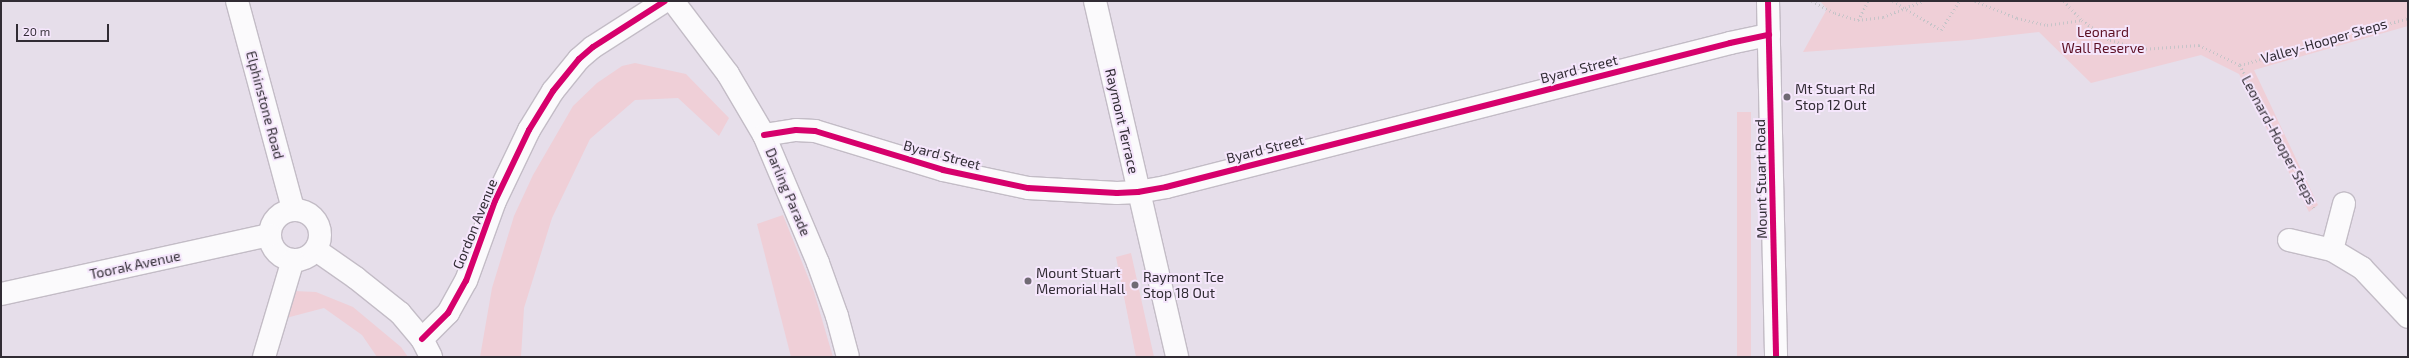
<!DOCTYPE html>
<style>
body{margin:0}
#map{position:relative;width:2409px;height:358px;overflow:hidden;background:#e6deea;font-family:"Exo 2",sans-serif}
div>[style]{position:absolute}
.green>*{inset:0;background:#efcfd7;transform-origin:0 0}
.path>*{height:2.5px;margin-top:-1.25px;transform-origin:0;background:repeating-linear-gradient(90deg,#c6c4c8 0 1px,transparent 0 4px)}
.roads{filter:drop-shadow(1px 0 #c3bcc6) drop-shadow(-1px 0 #c3bcc6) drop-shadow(0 1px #c3bcc6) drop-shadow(0 -1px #c3bcc6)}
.minor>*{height:22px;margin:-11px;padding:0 11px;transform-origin:11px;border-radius:11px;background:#fbfafc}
.minor>.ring{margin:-11px;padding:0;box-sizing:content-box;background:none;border:22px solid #fbfafc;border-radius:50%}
.cycleway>*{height:6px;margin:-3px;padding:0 3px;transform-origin:3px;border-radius:3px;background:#d6006c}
.dots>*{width:11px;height:11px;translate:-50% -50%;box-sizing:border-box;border:2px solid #f5e6fc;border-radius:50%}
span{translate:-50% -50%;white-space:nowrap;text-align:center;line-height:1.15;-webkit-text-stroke:4px #f5e6fc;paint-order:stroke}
.park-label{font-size:14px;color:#5c1024}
.street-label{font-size:14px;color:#312c34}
.poi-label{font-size:14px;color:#312c34}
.left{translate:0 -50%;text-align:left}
.frame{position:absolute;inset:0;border:2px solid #312c34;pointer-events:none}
.scale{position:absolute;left:16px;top:24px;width:93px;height:18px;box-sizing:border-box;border:2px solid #312c34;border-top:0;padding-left:5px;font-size:12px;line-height:14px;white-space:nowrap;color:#312c34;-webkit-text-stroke:3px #f5e6fc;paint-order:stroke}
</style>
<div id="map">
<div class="green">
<div style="clip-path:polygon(1820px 1px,2408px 1px,2408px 26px,2254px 70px,2318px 205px,2309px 212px,2239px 74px,2201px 55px,2091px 83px,2039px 32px,1969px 40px,1803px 52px,1827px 9px)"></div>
<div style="clip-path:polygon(635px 63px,686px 74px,729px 118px,719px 136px,678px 98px,635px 100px,590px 139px,552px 218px,524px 308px,521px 357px,480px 357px,492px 288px,514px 216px,533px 175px,573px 106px,597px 83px,622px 66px)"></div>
<div style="left:1737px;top:112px;width:14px;height:245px"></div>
<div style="clip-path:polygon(783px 215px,814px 292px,833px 357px,791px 357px,757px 224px)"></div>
<div style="clip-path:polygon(1131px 253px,1154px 357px,1136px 357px,1116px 257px)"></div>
<div style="clip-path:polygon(294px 291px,316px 292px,353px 307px,401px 347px,408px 357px,377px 357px,362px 335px,324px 308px,286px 318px)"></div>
</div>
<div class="path">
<div style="left:1812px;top:1px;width:26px;rotate:28deg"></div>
<div style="left:1835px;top:13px;width:24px;rotate:17deg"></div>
<div style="left:1858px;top:20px;width:25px;rotate:-7deg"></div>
<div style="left:1883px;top:17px;width:43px;rotate:-21.8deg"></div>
<div style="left:1893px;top:1px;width:56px;rotate:31.1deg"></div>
<div style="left:1941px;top:30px;width:34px;rotate:-58deg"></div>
<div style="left:1975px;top:1px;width:45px;rotate:22deg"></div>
<div style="left:2017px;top:18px;width:31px;rotate:13deg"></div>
<div style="left:2047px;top:25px;width:35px;rotate:-8deg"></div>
<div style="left:2064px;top:1px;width:26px;rotate:47deg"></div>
<div style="left:2082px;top:20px;width:34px;rotate:36deg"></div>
<div style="left:2110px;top:40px;width:33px;rotate:16deg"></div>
<div style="left:2142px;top:49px;width:57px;rotate:-4deg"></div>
<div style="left:2199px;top:45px;width:46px;rotate:26deg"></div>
<div style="left:1858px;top:20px;width:21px;rotate:-62deg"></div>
<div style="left:2240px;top:65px;width:161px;rotate:62.6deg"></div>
<div style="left:2240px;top:65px;width:174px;rotate:-15.6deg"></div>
</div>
<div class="roads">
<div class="minor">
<div style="left:237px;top:1px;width:215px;rotate:74.9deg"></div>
<div style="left:673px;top:1px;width:91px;rotate:53deg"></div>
<div style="left:728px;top:74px;width:71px;rotate:59.5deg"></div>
<div style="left:764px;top:135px;width:139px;rotate:67.1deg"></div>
<div style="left:818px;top:263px;width:56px;rotate:70.3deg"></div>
<div style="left:837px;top:316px;width:42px;rotate:75deg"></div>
<div style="left:1095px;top:1px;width:365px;rotate:77deg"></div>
<div style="left:1768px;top:1px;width:356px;rotate:88.7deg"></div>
<div style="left:764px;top:135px;width:32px;rotate:-9deg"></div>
<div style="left:796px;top:130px;width:19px;rotate:3deg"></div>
<div style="left:815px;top:131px;width:134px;rotate:16.9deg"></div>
<div style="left:943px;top:170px;width:87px;rotate:12deg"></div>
<div style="left:1028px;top:188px;width:89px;rotate:3.2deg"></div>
<div style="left:1117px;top:193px;width:21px;rotate:-3deg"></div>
<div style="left:1138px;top:192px;width:28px;rotate:-10deg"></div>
<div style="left:1166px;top:187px;width:582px;rotate:-14.32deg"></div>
<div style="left:1730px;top:43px;width:40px;rotate:-12deg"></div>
<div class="ring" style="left:270px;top:210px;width:28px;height:28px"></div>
<div style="left:2289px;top:240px;width:44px;rotate:13.1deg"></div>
<div style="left:2332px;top:250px;width:35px;rotate:31deg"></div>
<div style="left:2362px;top:268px;width:67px;rotate:46.8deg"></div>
<div style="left:316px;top:250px;width:49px;rotate:35deg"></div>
<div style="left:356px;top:278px;width:56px;rotate:38.5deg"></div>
<div style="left:400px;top:313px;width:34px;rotate:50deg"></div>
<div style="left:422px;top:339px;width:20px;rotate:63deg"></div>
<div style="left:2332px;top:250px;width:48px;rotate:-75.4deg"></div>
<div style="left:1px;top:294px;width:275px;rotate:-12.4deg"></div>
<div style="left:422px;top:339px;width:37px;rotate:-45deg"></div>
<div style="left:448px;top:313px;width:37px;rotate:-61deg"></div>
<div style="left:466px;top:281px;width:85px;rotate:-70.1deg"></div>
<div style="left:495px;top:201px;width:79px;rotate:-64.4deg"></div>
<div style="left:529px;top:130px;width:46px;rotate:-58.4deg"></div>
<div style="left:553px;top:91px;width:41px;rotate:-50.9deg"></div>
<div style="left:579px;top:59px;width:18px;rotate:-41deg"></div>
<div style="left:593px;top:47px;width:85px;rotate:-32.6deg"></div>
<div style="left:264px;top:357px;width:101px;rotate:-73.4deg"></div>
</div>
</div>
<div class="cycleway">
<div style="left:1768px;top:1px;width:356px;rotate:88.7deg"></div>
<div style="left:764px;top:135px;width:32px;rotate:-9deg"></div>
<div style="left:796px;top:130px;width:19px;rotate:3deg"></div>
<div style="left:815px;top:131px;width:134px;rotate:16.9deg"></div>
<div style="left:943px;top:170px;width:87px;rotate:12deg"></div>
<div style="left:1028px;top:188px;width:89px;rotate:3.2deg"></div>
<div style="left:1117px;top:193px;width:21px;rotate:-3deg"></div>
<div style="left:1138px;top:192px;width:28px;rotate:-10deg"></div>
<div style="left:1166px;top:187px;width:582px;rotate:-14.32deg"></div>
<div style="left:1730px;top:43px;width:40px;rotate:-12deg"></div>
<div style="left:422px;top:339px;width:37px;rotate:-45deg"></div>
<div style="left:448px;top:313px;width:37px;rotate:-61deg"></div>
<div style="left:466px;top:281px;width:85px;rotate:-70.1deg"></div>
<div style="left:495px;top:201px;width:79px;rotate:-64.4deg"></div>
<div style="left:529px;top:130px;width:46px;rotate:-58.4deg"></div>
<div style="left:553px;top:91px;width:41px;rotate:-50.9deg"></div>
<div style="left:579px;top:59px;width:18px;rotate:-41deg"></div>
<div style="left:593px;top:47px;width:85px;rotate:-32.6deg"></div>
</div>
<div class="dots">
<div style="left:1787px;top:97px;background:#706a74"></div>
<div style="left:1028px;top:281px;background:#706a74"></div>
<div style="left:1135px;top:285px;background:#706a74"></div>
</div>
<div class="park-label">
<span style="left:2103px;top:40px">Leonard<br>Wall Reserve</span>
</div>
<div class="street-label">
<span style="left:2324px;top:41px;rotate:-16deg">Valley-Hooper Steps</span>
<span style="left:1579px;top:69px;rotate:-14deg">Byard Street</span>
<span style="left:265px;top:105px;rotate:75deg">Elphinstone Road</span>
<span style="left:1122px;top:121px;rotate:77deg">Raymont Terrace</span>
<span style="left:2279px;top:140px;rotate:62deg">Leonard-Hooper Steps</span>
<span style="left:1265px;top:149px;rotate:-14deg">Byard Street</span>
<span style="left:942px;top:155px;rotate:15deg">Byard Street</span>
<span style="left:1761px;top:179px;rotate:-91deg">Mount Stuart Road</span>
<span style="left:788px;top:192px;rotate:67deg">Darling Parade</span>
<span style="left:475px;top:224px;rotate:-68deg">Gordon Avenue</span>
<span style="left:135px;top:265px;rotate:-12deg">Toorak Avenue</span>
</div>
<div class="poi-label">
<span class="left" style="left:1795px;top:97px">Mt Stuart Rd<br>Stop 12 Out</span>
<span class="left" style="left:1036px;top:281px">Mount Stuart<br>Memorial Hall</span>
<span class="left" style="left:1143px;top:285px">Raymont Tce<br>Stop 18 Out</span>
</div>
<div class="frame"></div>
<div class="scale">20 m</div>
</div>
